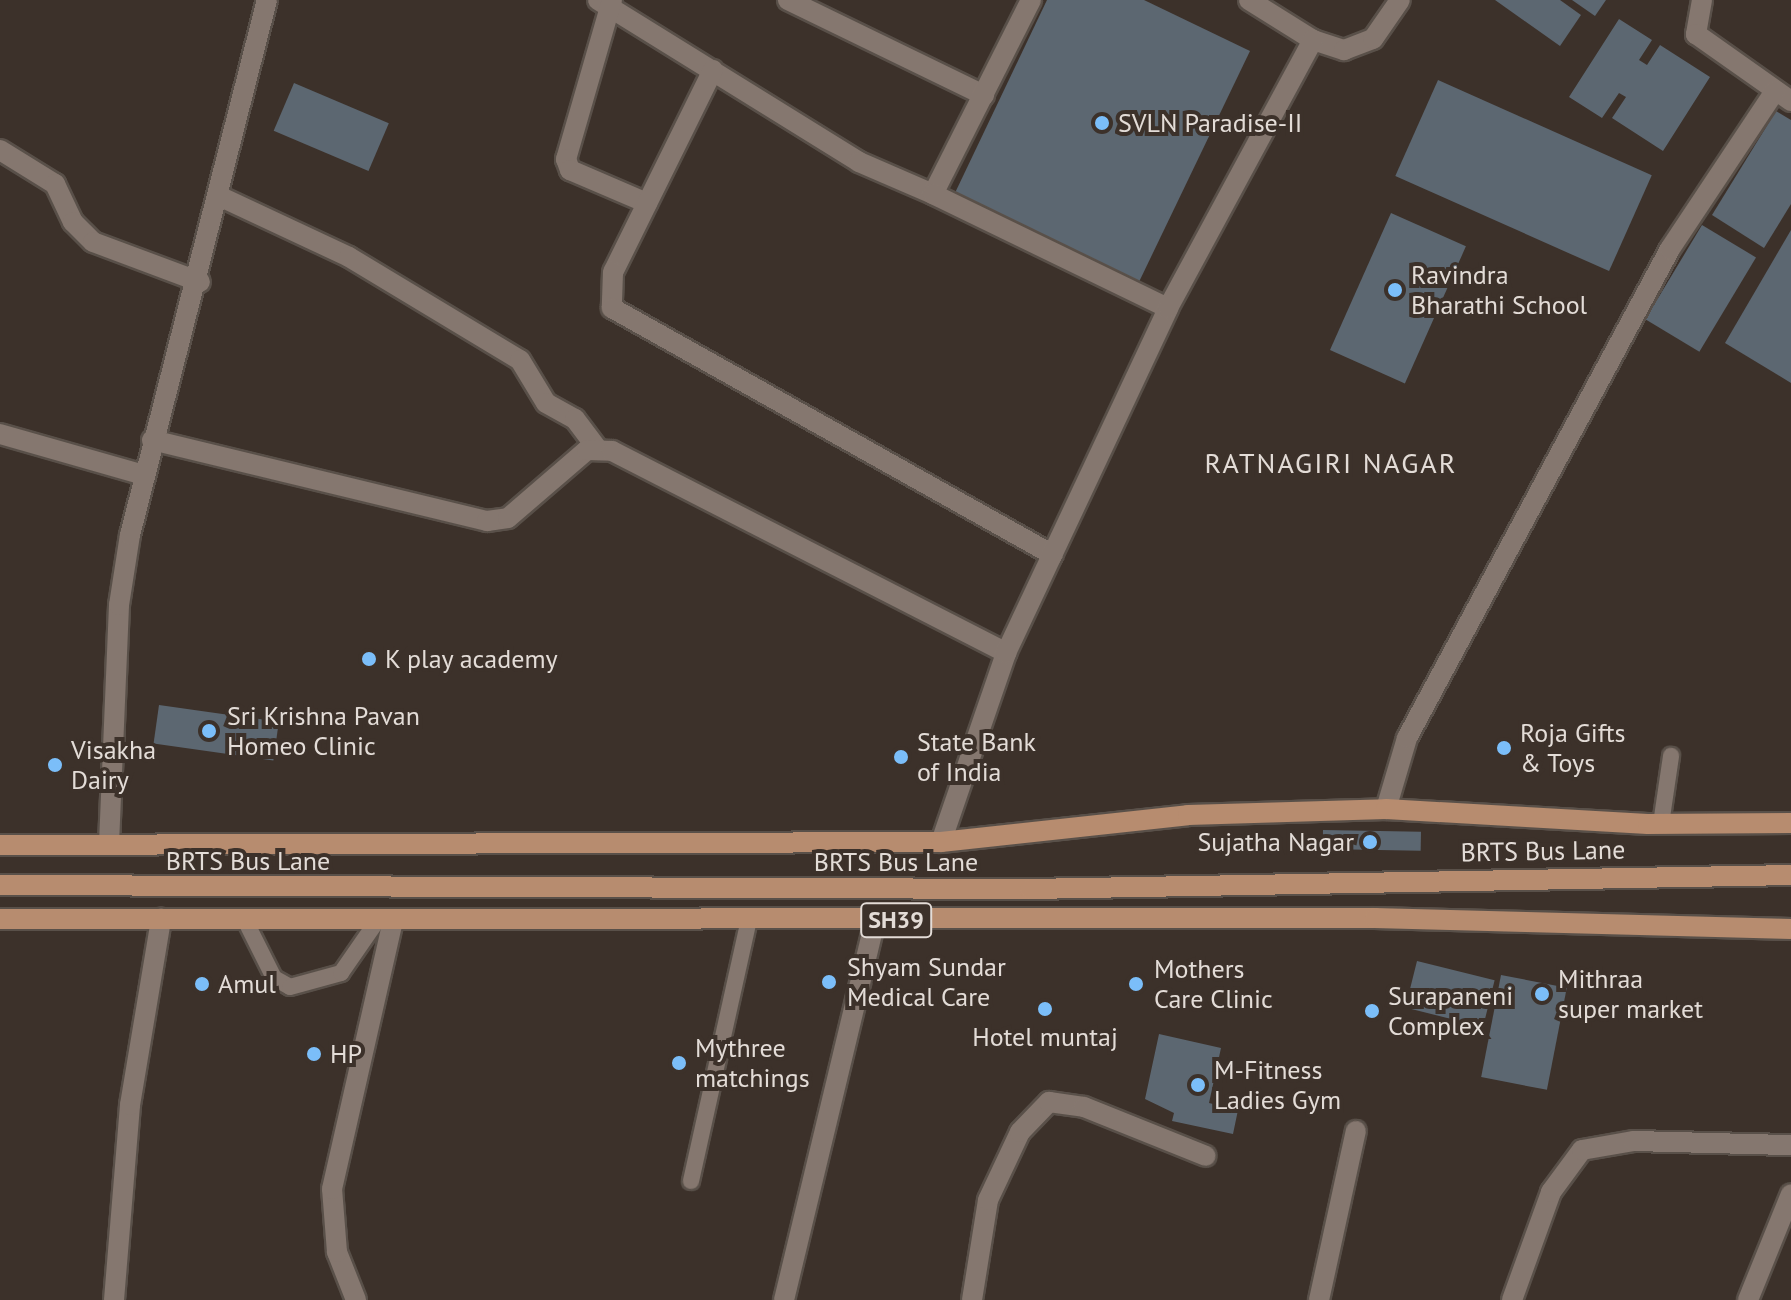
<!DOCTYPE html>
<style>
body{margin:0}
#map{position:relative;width:1791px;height:1300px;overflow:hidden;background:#3c312a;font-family:"PT Sans",sans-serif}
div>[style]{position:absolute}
.building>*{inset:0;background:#5c6771;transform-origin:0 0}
.roads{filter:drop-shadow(2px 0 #595049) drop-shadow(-2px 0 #595049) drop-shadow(0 2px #595049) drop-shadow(0 -2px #595049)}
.service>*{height:16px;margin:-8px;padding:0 8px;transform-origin:8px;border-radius:8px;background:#85776f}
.minor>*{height:20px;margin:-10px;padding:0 10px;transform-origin:10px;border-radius:10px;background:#85776f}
.tertiary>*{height:20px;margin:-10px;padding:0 10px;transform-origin:10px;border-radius:10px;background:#85776f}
.primary>*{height:20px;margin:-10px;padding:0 10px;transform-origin:10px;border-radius:10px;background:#b78c6f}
.dots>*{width:22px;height:22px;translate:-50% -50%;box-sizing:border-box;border:4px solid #3c312a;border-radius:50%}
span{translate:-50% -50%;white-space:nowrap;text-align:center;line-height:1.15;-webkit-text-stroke:8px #3c312a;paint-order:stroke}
.shield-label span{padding:2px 6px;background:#3c312a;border:2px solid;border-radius:6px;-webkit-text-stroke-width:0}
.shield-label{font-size:24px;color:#e3dcd7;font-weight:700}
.poi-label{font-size:26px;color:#e3dcd7}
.left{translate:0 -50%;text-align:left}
.right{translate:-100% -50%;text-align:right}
.street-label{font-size:26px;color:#e3dcd7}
.neighbourhood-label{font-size:28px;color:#e3dcd7;letter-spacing:2px}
</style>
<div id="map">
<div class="building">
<div style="clip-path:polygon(1047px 0,1144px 0,1250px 51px,1138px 284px,954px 195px)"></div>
<div style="clip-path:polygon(1495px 0,1560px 0,1581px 15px,1560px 46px)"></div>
<div style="clip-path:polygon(1572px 0,1606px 0,1595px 16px)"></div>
<div style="clip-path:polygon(1619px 19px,1652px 40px,1639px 60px,1647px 65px,1660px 45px,1710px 77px,1663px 151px,1612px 118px,1626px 97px,1619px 93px,1602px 118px,1569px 97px)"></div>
<div style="left:1438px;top:80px;width:234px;height:105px;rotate:24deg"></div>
<div style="left:294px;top:83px;width:103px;height:52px;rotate:23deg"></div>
<div style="clip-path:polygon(1776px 111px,1791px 120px,1791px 204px,1764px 248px,1712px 215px)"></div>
<div style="left:1391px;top:213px;width:82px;height:150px;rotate:24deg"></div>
<div style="left:1702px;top:225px;width:63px;height:110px;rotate:31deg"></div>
<div style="clip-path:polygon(1791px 230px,1791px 383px,1725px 343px)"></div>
<div style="left:159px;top:705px;width:121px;height:39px;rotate:8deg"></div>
<div style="left:1323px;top:830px;width:98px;height:19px;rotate:1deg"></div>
<div style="left:1417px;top:961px;width:80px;height:48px;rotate:14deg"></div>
<div style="left:1501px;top:975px;width:67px;height:104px;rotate:11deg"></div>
<div style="clip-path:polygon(1159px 1034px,1221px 1048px,1209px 1103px,1238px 1110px,1233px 1134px,1172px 1121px,1174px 1113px,1145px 1099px)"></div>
</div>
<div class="roads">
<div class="service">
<div style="left:1661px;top:824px;width:69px;rotate:-81.6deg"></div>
<div style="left:245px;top:920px;width:65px;rotate:63.4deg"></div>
<div style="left:274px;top:978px;width:18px;rotate:29deg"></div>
<div style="left:290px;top:987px;width:53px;rotate:-15.4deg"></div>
<div style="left:341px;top:973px;width:63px;rotate:-55.3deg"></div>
<div style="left:691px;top:1181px;width:267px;rotate:-77.5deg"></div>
</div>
<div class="minor">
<div style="left:598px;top:0;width:307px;rotate:31.8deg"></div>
<div style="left:859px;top:162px;width:81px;rotate:23.4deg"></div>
<div style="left:612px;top:0;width:166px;rotate:106.1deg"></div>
<div style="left:566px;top:159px;width:12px;rotate:70deg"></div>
<div style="left:570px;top:170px;width:84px;rotate:23.2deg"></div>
<div style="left:788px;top:0;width:218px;rotate:25.9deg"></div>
<div style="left:1031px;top:0;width:217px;rotate:116.8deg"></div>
<div style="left:933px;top:194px;width:261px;rotate:25.9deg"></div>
<div style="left:1249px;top:0;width:75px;rotate:32deg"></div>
<div style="left:1313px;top:40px;width:33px;rotate:18deg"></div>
<div style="left:1344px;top:50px;width:31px;rotate:-21deg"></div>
<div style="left:1373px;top:39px;width:47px;rotate:-55.3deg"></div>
<div style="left:1702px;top:0;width:35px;rotate:100deg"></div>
<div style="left:1696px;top:34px;width:116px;rotate:35.2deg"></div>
<div style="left:713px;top:70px;width:225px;rotate:116.3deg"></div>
<div style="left:613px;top:272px;width:36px;rotate:92deg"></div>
<div style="left:612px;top:308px;width:505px;rotate:29.25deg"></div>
<div style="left:0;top:150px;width:65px;rotate:31.7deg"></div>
<div style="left:55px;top:184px;width:42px;rotate:64.7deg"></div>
<div style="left:73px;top:222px;width:28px;rotate:45deg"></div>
<div style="left:93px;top:242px;width:114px;rotate:20.5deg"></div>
<div style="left:221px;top:197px;width:141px;rotate:25.1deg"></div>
<div style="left:349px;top:257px;width:200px;rotate:31.1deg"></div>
<div style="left:520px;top:360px;width:50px;rotate:58.8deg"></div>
<div style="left:546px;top:403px;width:33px;rotate:29deg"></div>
<div style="left:575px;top:419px;width:36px;rotate:53deg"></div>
<div style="left:0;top:434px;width:150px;rotate:15.9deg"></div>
<div style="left:152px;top:440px;width:345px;rotate:13.6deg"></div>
<div style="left:487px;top:521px;width:21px;rotate:-8deg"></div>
<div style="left:508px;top:518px;width:104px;rotate:-40.7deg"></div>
<div style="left:587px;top:450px;width:25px;rotate:2deg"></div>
<div style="left:612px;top:451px;width:443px;rotate:27.1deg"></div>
<div style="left:1386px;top:809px;width:74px;rotate:-73.5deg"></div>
<div style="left:1407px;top:738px;width:555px;rotate:-61.73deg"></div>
<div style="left:1670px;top:249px;width:190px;rotate:-56.4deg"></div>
<div style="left:941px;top:842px;width:200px;rotate:-71deg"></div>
<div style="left:1006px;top:653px;width:381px;rotate:-64.8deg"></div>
<div style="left:1168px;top:308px;width:305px;rotate:-61.6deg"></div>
<div style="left:114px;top:1300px;width:196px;rotate:-85.3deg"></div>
<div style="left:130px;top:1105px;width:189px;rotate:-80.5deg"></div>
<div style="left:356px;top:1300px;width:52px;rotate:-111.6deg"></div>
<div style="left:337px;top:1252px;width:63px;rotate:-94.5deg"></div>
<div style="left:332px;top:1189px;width:275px;rotate:-77.2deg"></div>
<div style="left:784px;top:1300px;width:391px;rotate:-76.5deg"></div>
<div style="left:972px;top:1300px;width:101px;rotate:-80.9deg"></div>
<div style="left:988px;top:1200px;width:75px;rotate:-64.8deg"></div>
<div style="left:1020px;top:1132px;width:42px;rotate:-46deg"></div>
<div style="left:1049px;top:1102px;width:35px;rotate:8deg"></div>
<div style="left:1084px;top:1107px;width:131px;rotate:21.9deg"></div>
<div style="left:1319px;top:1300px;width:173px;rotate:-77.7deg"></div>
<div style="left:1512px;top:1300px;width:115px;rotate:-70.1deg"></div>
<div style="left:1551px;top:1192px;width:52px;rotate:-53.6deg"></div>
<div style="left:1582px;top:1150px;width:53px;rotate:-9.8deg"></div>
<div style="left:1634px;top:1141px;width:157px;rotate:1.5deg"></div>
<div style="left:1748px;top:1300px;width:114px;rotate:-67.9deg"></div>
</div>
<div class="tertiary">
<div style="left:109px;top:844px;width:239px;rotate:-87.6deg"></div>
<div style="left:119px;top:605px;width:71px;rotate:-81.1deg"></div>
<div style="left:130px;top:535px;width:552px;rotate:-75.64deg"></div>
</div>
<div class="primary">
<div style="left:0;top:845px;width:941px;rotate:-0.18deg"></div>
<div style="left:941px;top:842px;width:248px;rotate:-6.2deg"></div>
<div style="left:1188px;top:815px;width:198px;rotate:-1.7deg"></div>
<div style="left:1386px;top:809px;width:262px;rotate:3.3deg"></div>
<div style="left:1648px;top:824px;width:143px;rotate:-0.4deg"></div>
<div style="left:0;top:885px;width:1030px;rotate:0.22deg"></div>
<div style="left:1030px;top:889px;width:761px;rotate:-1.05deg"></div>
<div style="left:0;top:919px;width:1375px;rotate:-0.04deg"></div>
<div style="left:1375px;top:918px;width:416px;rotate:1.5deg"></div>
</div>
</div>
<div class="dots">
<div style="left:1102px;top:123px;background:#7bbef9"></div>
<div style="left:1395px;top:290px;background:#7bbef9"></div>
<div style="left:369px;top:659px;background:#7bbef9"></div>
<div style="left:209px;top:731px;background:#7bbef9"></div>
<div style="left:1504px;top:748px;background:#7bbef9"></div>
<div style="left:901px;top:757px;background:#7bbef9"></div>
<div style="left:55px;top:765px;background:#7bbef9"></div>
<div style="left:1370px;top:842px;background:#7bbef9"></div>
<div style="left:829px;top:982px;background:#7bbef9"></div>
<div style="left:202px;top:984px;background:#7bbef9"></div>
<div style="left:1136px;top:984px;background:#7bbef9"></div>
<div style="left:1542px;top:994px;background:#7bbef9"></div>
<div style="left:1045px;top:1009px;background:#7bbef9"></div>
<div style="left:1372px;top:1011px;background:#7bbef9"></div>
<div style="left:314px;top:1054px;background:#7bbef9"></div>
<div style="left:679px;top:1063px;background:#7bbef9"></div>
<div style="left:1198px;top:1085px;background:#7bbef9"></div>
</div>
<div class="shield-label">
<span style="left:896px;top:920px">SH39</span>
</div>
<div class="poi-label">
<span class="left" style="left:1118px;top:123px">SVLN Paradise-II</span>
<span class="left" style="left:1411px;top:290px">Ravindra<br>Bharathi School</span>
<span class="left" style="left:385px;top:659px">K play academy</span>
<span class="left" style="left:227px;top:731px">Sri Krishna Pavan<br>Homeo Clinic</span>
<span class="left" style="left:1520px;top:748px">Roja Gifts<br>&amp; Toys</span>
<span class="left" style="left:917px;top:757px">State Bank<br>of India</span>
<span class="left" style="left:71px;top:765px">Visakha<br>Dairy</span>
<span class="right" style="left:1354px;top:842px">Sujatha Nagar</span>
<span class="left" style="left:847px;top:982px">Shyam Sundar<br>Medical Care</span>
<span class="left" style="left:1154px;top:984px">Mothers<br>Care Clinic</span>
<span class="left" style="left:1558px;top:994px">Mithraa<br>super market</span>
<span class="left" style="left:218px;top:984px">Amul</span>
<span class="left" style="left:1388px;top:1011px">Surapaneni<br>Complex</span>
<span style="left:1045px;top:1037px">Hotel muntaj</span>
<span class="left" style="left:695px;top:1063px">Mythree<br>matchings</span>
<span class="left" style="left:330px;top:1054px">HP</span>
<span class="left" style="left:1214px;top:1085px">M-Fitness<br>Ladies Gym</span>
</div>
<div class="street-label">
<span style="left:1543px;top:851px;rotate:-1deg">BRTS Bus Lane</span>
<span style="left:248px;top:861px">BRTS Bus Lane</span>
<span style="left:896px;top:862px">BRTS Bus Lane</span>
</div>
<div class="neighbourhood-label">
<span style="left:1331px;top:463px">RATNAGIRI NAGAR</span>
</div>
</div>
